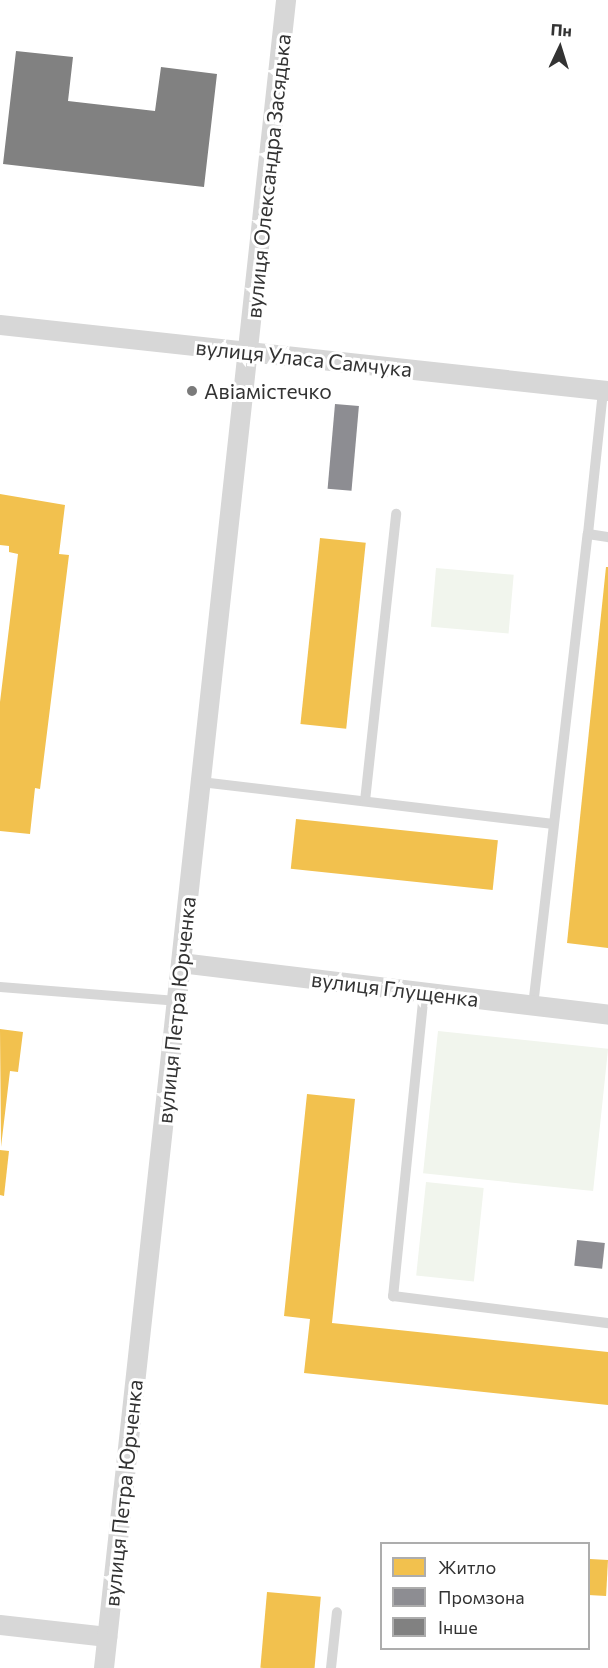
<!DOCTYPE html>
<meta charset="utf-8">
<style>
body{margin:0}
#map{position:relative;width:608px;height:1668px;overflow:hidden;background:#fff;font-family:Commissioner,sans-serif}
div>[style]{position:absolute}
.green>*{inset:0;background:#f1f5ed;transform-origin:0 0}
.homes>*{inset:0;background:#f2c14e;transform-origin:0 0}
.industry>*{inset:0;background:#8d8d92;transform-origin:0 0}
.building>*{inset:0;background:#818181}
.lane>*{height:10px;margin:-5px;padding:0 5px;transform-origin:5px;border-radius:5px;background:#d7d7d7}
.street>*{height:20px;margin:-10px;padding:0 10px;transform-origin:10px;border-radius:10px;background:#d7d7d7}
.dots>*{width:16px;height:16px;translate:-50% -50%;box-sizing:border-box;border:3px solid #fff;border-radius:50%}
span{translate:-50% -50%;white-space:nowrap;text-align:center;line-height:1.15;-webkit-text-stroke:6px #fff;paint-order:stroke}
.street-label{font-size:21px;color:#333}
.poi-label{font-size:21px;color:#333}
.left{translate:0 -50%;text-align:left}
.legend{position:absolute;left:380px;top:1542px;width:210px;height:108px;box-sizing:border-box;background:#fff;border:2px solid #adadad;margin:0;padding:8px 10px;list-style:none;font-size:18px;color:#333}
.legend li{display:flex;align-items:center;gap:12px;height:30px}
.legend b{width:30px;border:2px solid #adadad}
.north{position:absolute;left:530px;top:18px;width:60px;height:60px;-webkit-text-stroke:4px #fff;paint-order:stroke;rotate:4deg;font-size:16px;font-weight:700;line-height:24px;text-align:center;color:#333}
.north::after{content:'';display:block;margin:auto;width:21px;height:27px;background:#333;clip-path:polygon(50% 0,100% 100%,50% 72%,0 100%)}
</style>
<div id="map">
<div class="green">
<div style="left:436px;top:568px;width:78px;height:59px;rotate:5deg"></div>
<div style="left:438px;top:1031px;width:171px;height:143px;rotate:6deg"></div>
<div style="left:426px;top:1182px;width:58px;height:94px;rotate:6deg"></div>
</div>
<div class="homes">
<div style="clip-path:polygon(0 494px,65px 505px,59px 554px,69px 555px,40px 789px,35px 788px,30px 834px,0 831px,0 702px,18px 554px,9px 552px,9px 546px,0 545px)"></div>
<div style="left:320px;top:538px;width:46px;height:187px;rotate:6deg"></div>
<div style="clip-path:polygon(606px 567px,608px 567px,608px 948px,567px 943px)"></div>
<div style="left:296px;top:819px;width:203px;height:50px;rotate:6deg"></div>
<div style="clip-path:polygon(0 1029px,23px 1032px,18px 1072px,10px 1071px,1px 1147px)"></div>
<div style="clip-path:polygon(307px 1094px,355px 1099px,332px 1323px,608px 1352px,608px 1405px,304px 1373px,310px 1319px,284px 1316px)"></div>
<div style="clip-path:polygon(0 1150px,9px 1151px,4px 1196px,0 1195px)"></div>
<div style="left:590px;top:1559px;width:18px;height:36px;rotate:3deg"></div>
<div style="left:267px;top:1592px;width:54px;height:76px;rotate:5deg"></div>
</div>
<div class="industry">
<div style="left:335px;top:404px;width:24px;height:85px;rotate:5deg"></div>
<div style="left:577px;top:1240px;width:28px;height:26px;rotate:6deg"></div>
</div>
<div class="building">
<div style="clip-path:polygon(16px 51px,73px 57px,68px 101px,155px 111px,161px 67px,217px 74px,204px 187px,3px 164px)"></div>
</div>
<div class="lane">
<div style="left:603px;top:391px;width:144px;rotate:96deg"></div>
<div style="left:588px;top:534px;width:20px;rotate:9deg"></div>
<div style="left:201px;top:782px;width:355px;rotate:6.8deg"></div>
<div style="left:365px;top:801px;width:289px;rotate:-83.8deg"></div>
<div style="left:0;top:987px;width:177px;rotate:4.5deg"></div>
<div style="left:424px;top:992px;width:306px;rotate:95.8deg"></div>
<div style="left:393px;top:1296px;width:217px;rotate:7.2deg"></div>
<div style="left:533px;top:1006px;width:475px;rotate:-83.4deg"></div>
<div style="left:331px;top:1668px;width:56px;rotate:-83.9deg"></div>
</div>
<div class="street">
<div style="left:0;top:325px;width:612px;rotate:6.2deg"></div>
<div style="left:181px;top:963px;width:430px;rotate:6.9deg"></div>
<div style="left:0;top:1625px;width:108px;rotate:6.4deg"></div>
<div style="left:104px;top:1668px;width:1678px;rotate:-83.77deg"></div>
</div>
<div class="dots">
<div style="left:192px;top:391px;background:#7a7a7a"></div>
</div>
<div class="street-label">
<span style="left:268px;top:176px;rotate:-84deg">вулиця Олександра Засядька</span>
<span style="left:304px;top:358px;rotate:6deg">вулиця Уласа Самчука</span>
<span style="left:395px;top:989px;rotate:7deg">вулиця Глущенка</span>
<span style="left:176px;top:1010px;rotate:-84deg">вулиця Петра Юрченка</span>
<span style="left:123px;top:1493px;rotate:-84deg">вулиця Петра Юрченка</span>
</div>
<div class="poi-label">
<span class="left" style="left:204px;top:391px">Авіамістечко</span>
</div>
<ul class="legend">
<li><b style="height:16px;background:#f2c14e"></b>Житло</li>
<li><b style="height:16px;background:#8d8d92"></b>Промзона</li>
<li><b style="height:16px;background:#818181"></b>Інше</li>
</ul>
<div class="north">Пн</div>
</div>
